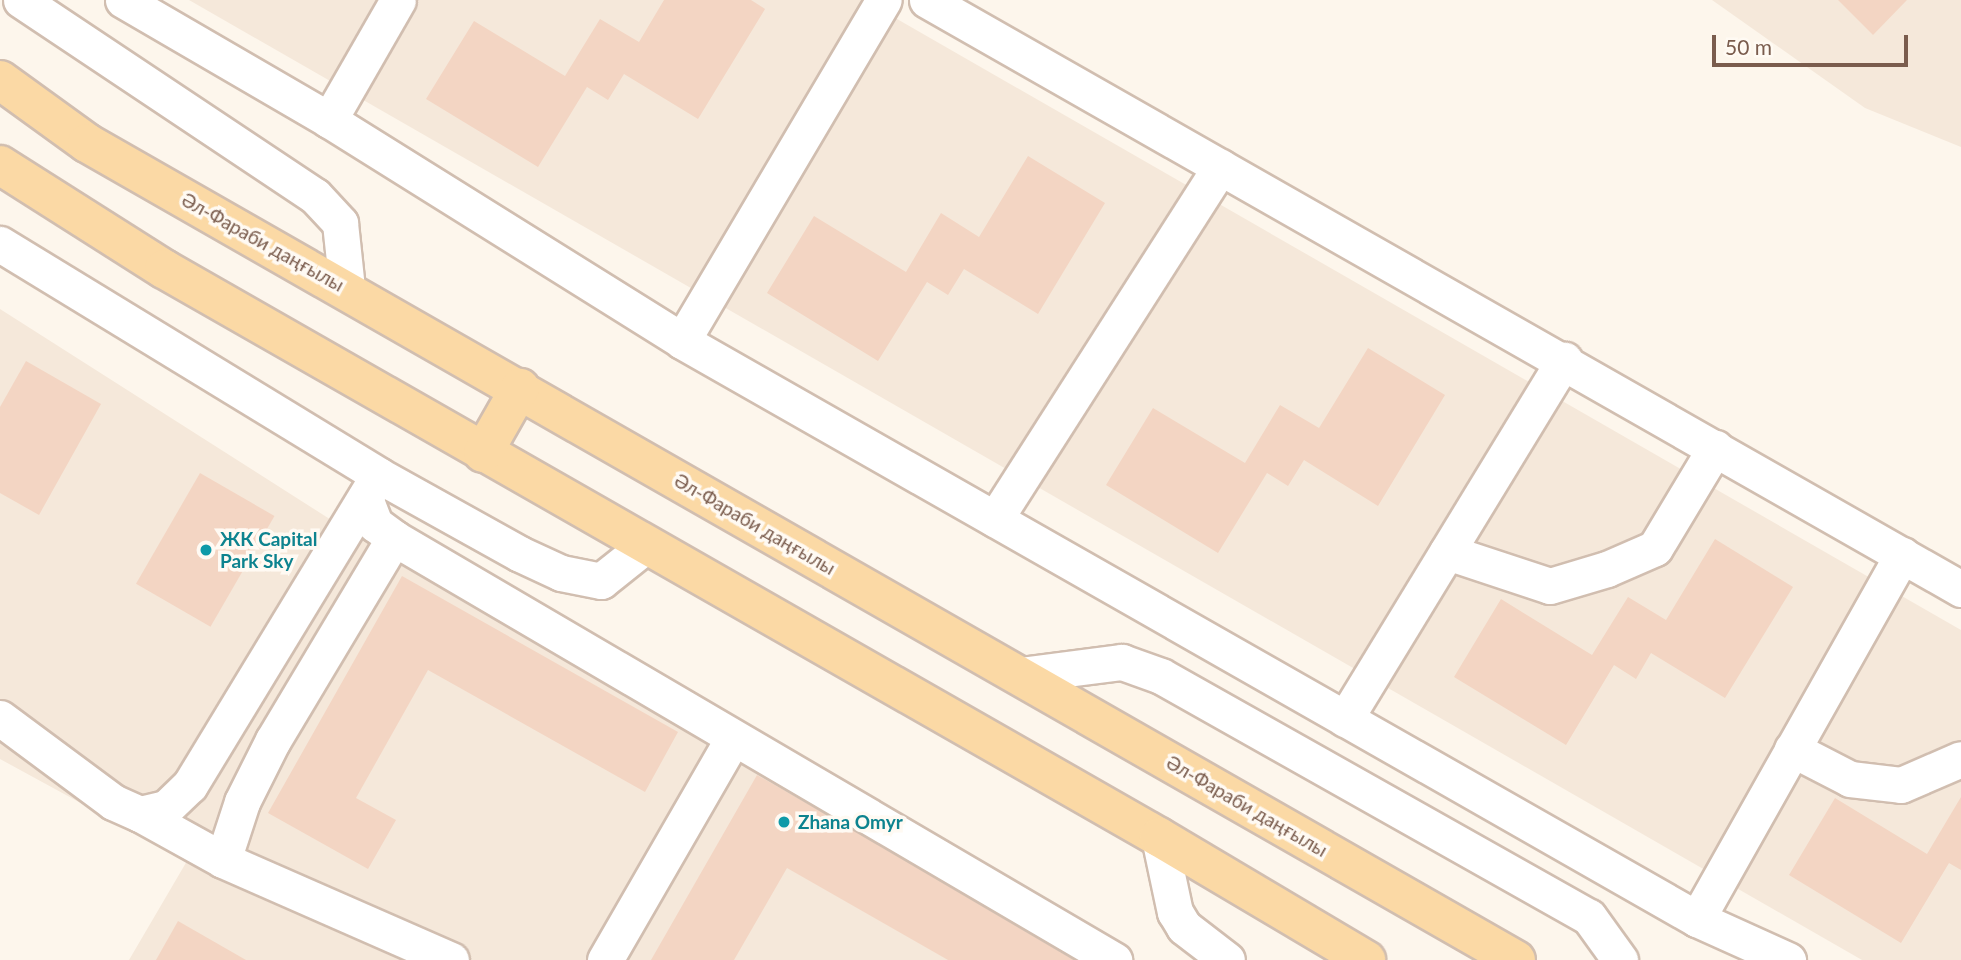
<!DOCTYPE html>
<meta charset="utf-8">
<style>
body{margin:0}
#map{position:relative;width:1961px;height:960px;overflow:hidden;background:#fdf6ec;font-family:Lato,sans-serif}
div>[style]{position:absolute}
.residential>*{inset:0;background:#f5e8da}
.building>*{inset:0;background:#f3d5c3;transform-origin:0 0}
.roads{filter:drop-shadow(2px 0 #d1beb0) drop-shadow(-2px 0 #d1beb0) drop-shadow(0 2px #d1beb0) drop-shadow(0 -2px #d1beb0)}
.minor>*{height:35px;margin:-17.5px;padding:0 17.5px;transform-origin:17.5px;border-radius:17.5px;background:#fff}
.major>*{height:38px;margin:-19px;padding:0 19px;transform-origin:19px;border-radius:19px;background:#fbd9a5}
.dots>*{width:19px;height:19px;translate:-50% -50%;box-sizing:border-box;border:4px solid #fffaf3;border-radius:50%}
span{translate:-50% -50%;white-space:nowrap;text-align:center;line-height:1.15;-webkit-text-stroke:7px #fffaf3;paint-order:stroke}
.street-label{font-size:19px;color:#7a5c4d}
.culture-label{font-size:19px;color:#0d838f;font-weight:700}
.left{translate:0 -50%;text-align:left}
.scale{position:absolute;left:1712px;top:35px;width:196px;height:32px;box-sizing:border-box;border:4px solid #7a5c4d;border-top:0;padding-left:9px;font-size:21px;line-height:24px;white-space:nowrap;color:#7a5c4d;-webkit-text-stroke:5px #fffaf3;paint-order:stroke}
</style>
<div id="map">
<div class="residential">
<div style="clip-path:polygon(189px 0,864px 0,1961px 630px,1961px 960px,1862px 960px)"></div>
<div style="clip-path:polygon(1712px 0,1961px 0,1961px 147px,1865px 108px)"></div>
<div style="clip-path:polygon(0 309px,358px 537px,1092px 960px,129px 960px,187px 861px,0 759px)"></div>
</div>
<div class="building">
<div style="clip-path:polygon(664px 0,751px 0,765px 9px,698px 119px,624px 74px,608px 100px,587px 87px,538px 167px,426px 99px,474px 21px,565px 76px,600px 19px,639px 42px)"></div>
<div style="clip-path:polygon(1838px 0,1907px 0,1873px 35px)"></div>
<div style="clip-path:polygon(1028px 156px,1105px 203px,1038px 314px,964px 269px,948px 295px,927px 282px,878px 361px,767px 293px,814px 216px,906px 272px,941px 213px,979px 237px)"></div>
<div style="clip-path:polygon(1368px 348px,1445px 395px,1378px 506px,1304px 460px,1288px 486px,1267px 473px,1218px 553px,1106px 485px,1153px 408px,1245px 463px,1280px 405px,1319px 428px)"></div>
<div style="clip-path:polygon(26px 361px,101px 404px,39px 515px,0 493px,0 407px)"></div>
<div style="left:200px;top:473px;width:86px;height:128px;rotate:30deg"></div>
<div style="clip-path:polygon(1715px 539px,1793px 587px,1725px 698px,1651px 653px,1636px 679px,1614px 665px,1566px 745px,1454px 677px,1501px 599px,1592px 655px,1628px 597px,1666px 620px)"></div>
<div style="clip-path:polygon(402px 576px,678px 732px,645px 792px,428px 670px,356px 798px,396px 820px,368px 869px,268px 813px)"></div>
<div style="clip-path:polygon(757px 775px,845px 825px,1074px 960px,948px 960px,787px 868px,734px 960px,651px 960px)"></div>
<div style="clip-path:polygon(1961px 797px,1961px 870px,1949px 863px,1901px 943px,1789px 875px,1835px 798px,1927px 854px)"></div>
<div style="clip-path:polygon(178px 921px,246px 960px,156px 960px)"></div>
</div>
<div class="roads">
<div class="minor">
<div style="left:21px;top:0;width:353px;rotate:33.7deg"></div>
<div style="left:315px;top:196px;width:37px;rotate:47deg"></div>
<div style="left:340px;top:223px;width:66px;rotate:83.9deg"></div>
<div style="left:123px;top:0;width:238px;rotate:30.2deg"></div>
<div style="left:329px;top:120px;width:416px;rotate:32deg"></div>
<div style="left:682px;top:341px;width:1168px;rotate:29.66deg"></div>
<div style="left:1697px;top:919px;width:100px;rotate:24.3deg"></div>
<div style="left:927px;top:0;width:1190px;rotate:29.67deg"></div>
<div style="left:329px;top:120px;width:138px;rotate:-60.1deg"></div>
<div style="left:0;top:244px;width:443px;rotate:31.4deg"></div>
<div style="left:378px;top:475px;width:162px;rotate:29.1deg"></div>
<div style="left:520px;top:554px;width:45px;rotate:24.9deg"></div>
<div style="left:561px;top:573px;width:41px;rotate:11.3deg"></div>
<div style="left:601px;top:581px;width:56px;rotate:-38.5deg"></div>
<div style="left:682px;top:341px;width:396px;rotate:-59.4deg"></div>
<div style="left:365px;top:498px;width:28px;rotate:69deg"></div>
<div style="left:375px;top:524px;width:24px;rotate:36deg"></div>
<div style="left:394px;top:538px;width:835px;rotate:30.38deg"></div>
<div style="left:995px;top:519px;width:418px;rotate:-57.4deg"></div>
<div style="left:394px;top:538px;width:235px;rotate:120.9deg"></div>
<div style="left:273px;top:740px;width:69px;rotate:116.6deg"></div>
<div style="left:242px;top:802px;width:61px;rotate:108.1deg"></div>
<div style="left:223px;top:860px;width:249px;rotate:23.7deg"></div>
<div style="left:1447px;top:552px;width:108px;rotate:18.3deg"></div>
<div style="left:1550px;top:586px;width:59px;rotate:-16.6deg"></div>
<div style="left:1607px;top:569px;width:52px;rotate:-23.6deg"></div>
<div style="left:1655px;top:548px;width:117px;rotate:-59deg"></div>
<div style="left:1020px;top:675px;width:103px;rotate:-7.3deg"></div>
<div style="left:1122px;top:662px;width:41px;rotate:19.7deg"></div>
<div style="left:1161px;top:676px;width:491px;rotate:29.4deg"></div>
<div style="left:1589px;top:917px;width:53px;rotate:54.2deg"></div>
<div style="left:0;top:718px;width:141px;rotate:36.6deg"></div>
<div style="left:113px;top:802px;width:30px;rotate:24deg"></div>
<div style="left:140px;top:814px;width:27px;rotate:-13deg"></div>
<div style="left:166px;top:808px;width:33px;rotate:-44deg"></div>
<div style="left:190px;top:785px;width:352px;rotate:-58.7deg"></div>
<div style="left:1345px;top:719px;width:421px;rotate:-58.6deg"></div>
<div style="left:1792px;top:749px;width:65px;rotate:27.3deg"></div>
<div style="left:1850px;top:779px;width:51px;rotate:6.7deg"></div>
<div style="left:1901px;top:785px;width:65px;rotate:-23.4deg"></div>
<div style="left:140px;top:814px;width:95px;rotate:29deg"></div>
<div style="left:1159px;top:837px;width:77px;rotate:78deg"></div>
<div style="left:1175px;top:912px;width:17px;rotate:59deg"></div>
<div style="left:1184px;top:927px;width:54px;rotate:37.5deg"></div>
<div style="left:1697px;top:919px;width:418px;rotate:-60.6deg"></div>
<div style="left:605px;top:960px;width:256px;rotate:-60deg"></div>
</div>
<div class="major">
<div style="left:0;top:80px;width:107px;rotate:35.9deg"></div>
<div style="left:87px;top:143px;width:1646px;rotate:29.76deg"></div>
<div style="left:0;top:165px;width:194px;rotate:32.4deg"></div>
<div style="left:164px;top:269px;width:1146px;rotate:29.72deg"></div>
<div style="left:1159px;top:837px;width:241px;rotate:30.7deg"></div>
<div style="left:483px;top:453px;width:75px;rotate:-60.4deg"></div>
</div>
</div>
<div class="dots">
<div style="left:206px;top:550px;background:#0f9aa8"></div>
<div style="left:784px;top:822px;background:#0f9aa8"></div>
</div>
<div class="street-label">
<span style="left:263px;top:242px;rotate:29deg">Әл-Фараби даңғылы</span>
<span style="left:755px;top:524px;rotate:30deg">Әл-Фараби даңғылы</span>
<span style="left:1247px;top:806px;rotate:30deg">Әл-Фараби даңғылы</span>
</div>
<div class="culture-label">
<span class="left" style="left:220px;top:550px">ЖК Capital<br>Park Sky</span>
<span class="left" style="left:798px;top:822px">Zhana Omyr</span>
</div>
<div class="scale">50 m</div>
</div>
